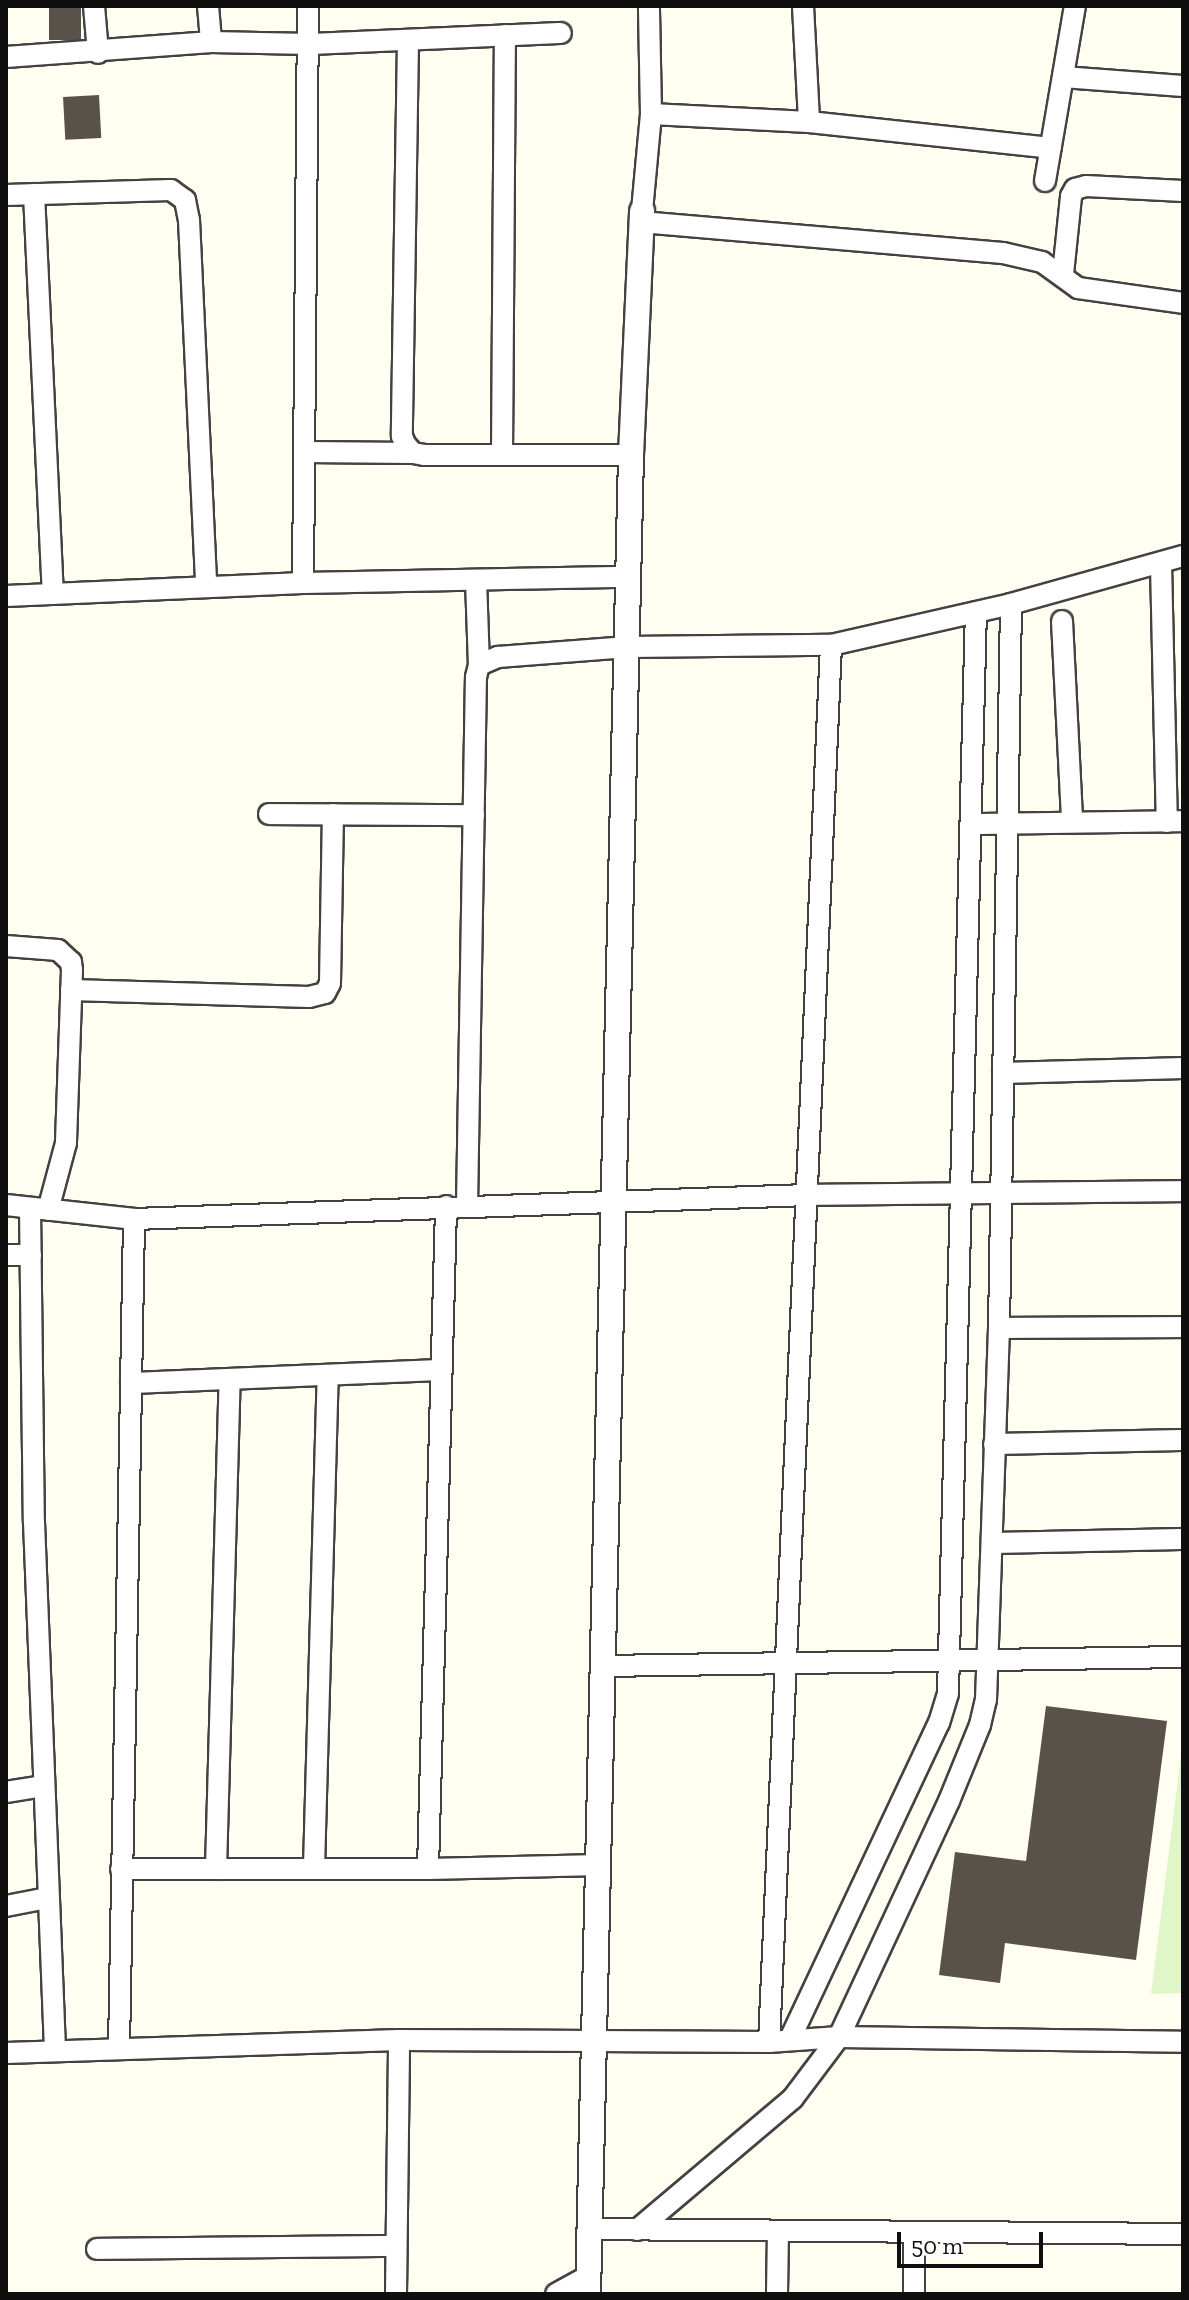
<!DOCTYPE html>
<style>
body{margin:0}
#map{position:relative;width:1189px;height:2300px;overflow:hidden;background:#fffef1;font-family:"Zilla Slab",serif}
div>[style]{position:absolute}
.pitch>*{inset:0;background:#e0f5c8}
.building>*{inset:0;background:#59524a;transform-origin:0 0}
.roads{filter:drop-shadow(2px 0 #424242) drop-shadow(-2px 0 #424242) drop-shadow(0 2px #424242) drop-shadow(0 -2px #424242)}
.minor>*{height:20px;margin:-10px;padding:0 10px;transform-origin:10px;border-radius:10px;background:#fff}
.tertiary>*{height:24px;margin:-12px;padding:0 12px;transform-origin:12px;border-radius:12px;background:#fff}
span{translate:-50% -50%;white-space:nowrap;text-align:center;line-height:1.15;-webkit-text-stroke:8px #fff;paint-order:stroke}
.frame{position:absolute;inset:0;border:8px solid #0f0f0f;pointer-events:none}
.scale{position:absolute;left:897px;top:2232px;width:146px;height:36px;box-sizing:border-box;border:4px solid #0f0f0f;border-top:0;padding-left:10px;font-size:24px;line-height:28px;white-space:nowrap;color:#0f0f0f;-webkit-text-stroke:6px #fff;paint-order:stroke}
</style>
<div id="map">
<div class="pitch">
<div style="clip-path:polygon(1183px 1739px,1183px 1993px,1151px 1994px)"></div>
</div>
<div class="building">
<div style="left:49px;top:6px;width:32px;height:34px"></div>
<div style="left:99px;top:95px;width:43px;height:36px;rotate:87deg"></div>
<div style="clip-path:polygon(1046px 1706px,1167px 1721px,1136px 1960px,1005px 1943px,1000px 1983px,939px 1975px,955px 1852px,1026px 1861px)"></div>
</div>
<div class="roads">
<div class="minor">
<div style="left:94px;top:6px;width:47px;rotate:85.1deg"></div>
<div style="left:208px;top:6px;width:36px;rotate:85deg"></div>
<div style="left:803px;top:6px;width:116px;rotate:87deg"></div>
<div style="left:408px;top:40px;width:396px;rotate:90.9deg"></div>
<div style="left:402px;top:436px;width:9px;rotate:69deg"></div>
<div style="left:405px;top:444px;width:12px;rotate:48deg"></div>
<div style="left:413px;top:453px;width:11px;rotate:10deg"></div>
<div style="left:424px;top:455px;width:207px"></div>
<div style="left:6px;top:57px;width:206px;rotate:-4.2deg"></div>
<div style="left:211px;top:42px;width:99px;rotate:1.2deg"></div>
<div style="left:310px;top:44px;width:251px;rotate:-2.5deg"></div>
<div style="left:1063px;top:77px;width:120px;rotate:4.3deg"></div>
<div style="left:651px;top:114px;width:158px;rotate:2.9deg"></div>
<div style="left:809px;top:122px;width:243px;rotate:6.1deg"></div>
<div style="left:1045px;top:181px;width:178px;rotate:-80.3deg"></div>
<div style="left:34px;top:194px;width:400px;rotate:87.3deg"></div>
<div style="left:6px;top:195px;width:165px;rotate:-1.7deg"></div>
<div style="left:171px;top:190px;width:17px;rotate:36deg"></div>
<div style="left:185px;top:200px;width:20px;rotate:79deg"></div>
<div style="left:189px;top:220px;width:367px;rotate:87.3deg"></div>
<div style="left:642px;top:211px;width:97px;rotate:-84.7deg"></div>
<div style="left:651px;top:114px;width:108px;rotate:-91.1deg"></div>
<div style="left:641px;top:222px;width:363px;rotate:4.9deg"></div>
<div style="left:1003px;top:253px;width:40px;rotate:13deg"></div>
<div style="left:1042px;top:262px;width:44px;rotate:35.8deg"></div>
<div style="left:1078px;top:288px;width:106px;rotate:8.1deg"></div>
<div style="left:1063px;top:274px;width:78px;rotate:-84.1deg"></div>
<div style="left:1071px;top:196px;width:8px;rotate:-60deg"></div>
<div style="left:1075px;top:189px;width:11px;rotate:-15deg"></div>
<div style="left:1086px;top:186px;width:97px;rotate:3deg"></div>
<div style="left:305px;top:452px;width:108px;rotate:0.5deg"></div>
<div style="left:502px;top:455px;width:420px;rotate:-89.6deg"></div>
<div style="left:1161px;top:564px;width:258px;rotate:88.7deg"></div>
<div style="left:476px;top:580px;width:85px;rotate:88deg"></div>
<div style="left:303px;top:583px;width:577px;rotate:-89.5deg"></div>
<div style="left:6px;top:596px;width:297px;rotate:-2.5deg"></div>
<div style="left:303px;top:583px;width:326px;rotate:-1.1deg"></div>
<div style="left:1062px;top:621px;width:200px;rotate:87.1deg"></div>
<div style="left:831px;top:645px;width:185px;rotate:-12.8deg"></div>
<div style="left:1011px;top:604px;width:179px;rotate:-15.6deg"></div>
<div style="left:269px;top:814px;width:205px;rotate:0.3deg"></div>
<div style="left:972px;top:824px;width:211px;rotate:-0.8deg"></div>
<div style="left:6px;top:946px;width:52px;rotate:4.4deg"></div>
<div style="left:58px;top:950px;width:18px;rotate:43deg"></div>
<div style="left:71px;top:962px;width:8px;rotate:83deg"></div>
<div style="left:72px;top:970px;width:173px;rotate:92deg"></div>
<div style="left:66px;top:1143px;width:69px;rotate:105deg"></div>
<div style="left:71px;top:990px;width:238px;rotate:1.7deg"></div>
<div style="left:309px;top:997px;width:16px;rotate:-14deg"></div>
<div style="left:325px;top:993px;width:11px;rotate:-63deg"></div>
<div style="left:330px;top:983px;width:169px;rotate:-89deg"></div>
<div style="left:1003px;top:1073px;width:180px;rotate:-1.6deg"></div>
<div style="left:6px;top:1205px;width:129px;rotate:6.2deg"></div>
<div style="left:467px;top:1206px;width:529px;rotate:-89.03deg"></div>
<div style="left:476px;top:677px;width:12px;rotate:-76deg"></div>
<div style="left:479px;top:665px;width:21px;rotate:-23deg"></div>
<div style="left:498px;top:657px;width:130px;rotate:-4.4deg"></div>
<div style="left:628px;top:647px;width:203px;rotate:-0.6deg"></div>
<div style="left:831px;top:645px;width:1398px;rotate:92.54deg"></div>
<div style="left:30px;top:1208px;width:314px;rotate:89.3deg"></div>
<div style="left:34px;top:1522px;width:527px;rotate:87.72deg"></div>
<div style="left:6px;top:1255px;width:25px"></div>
<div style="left:999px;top:1328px;width:184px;rotate:-0.3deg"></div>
<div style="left:131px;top:1383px;width:310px;rotate:-2.4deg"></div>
<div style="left:994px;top:1444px;width:189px;rotate:-1.2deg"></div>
<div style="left:992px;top:1543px;width:191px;rotate:-1.2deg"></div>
<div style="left:603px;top:1666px;width:580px;rotate:-0.89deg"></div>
<div style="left:6px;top:1792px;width:37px;rotate:-9deg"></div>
<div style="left:314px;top:1867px;width:492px;rotate:-88.4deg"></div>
<div style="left:121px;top:1869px;width:307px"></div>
<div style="left:428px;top:1869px;width:172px;rotate:-1.3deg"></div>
<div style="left:216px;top:1869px;width:490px;rotate:-88.4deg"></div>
<div style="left:428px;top:1869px;width:663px;rotate:-88.44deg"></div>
<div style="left:6px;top:1906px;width:42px;rotate:-11deg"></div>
<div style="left:790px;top:2039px;width:349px;rotate:-64.8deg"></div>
<div style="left:939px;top:1723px;width:31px;rotate:-73deg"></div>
<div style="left:948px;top:1693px;width:1081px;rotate:-88.52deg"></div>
<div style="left:119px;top:2048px;width:829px;rotate:-88.96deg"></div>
<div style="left:134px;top:1219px;width:673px;rotate:-2.04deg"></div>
<div style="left:807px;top:1195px;width:376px;rotate:-0.6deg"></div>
<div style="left:6px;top:2053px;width:393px;rotate:-1.9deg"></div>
<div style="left:399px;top:2040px;width:370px;rotate:0.3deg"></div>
<div style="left:769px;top:2042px;width:70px;rotate:-4.1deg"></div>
<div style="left:839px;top:2037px;width:344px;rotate:0.8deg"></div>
<div style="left:589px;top:2229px;width:594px;rotate:0.48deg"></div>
<div style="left:637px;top:2230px;width:204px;rotate:-40.2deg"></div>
<div style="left:793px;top:2098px;width:76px;rotate:-53deg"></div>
<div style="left:839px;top:2037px;width:260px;rotate:-65deg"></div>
<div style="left:949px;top:1801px;width:82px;rotate:-67.8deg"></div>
<div style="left:980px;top:1725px;width:26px;rotate:-77deg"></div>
<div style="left:986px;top:1700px;width:372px;rotate:-88deg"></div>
<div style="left:999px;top:1328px;width:724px;rotate:-89.05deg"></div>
<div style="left:97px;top:2249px;width:299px;rotate:-0.6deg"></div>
<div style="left:396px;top:2294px;width:254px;rotate:-89.3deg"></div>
<div style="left:556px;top:2294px;width:37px;rotate:-29deg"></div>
<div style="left:777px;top:2294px;width:62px;rotate:-89.1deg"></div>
<div style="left:914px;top:2294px;width:60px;rotate:-90deg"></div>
</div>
<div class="tertiary">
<div style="left:588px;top:2294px;width:1840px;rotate:-88.66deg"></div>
<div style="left:631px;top:455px;width:244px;rotate:-87.4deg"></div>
</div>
</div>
<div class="frame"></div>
<div class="scale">50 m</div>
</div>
